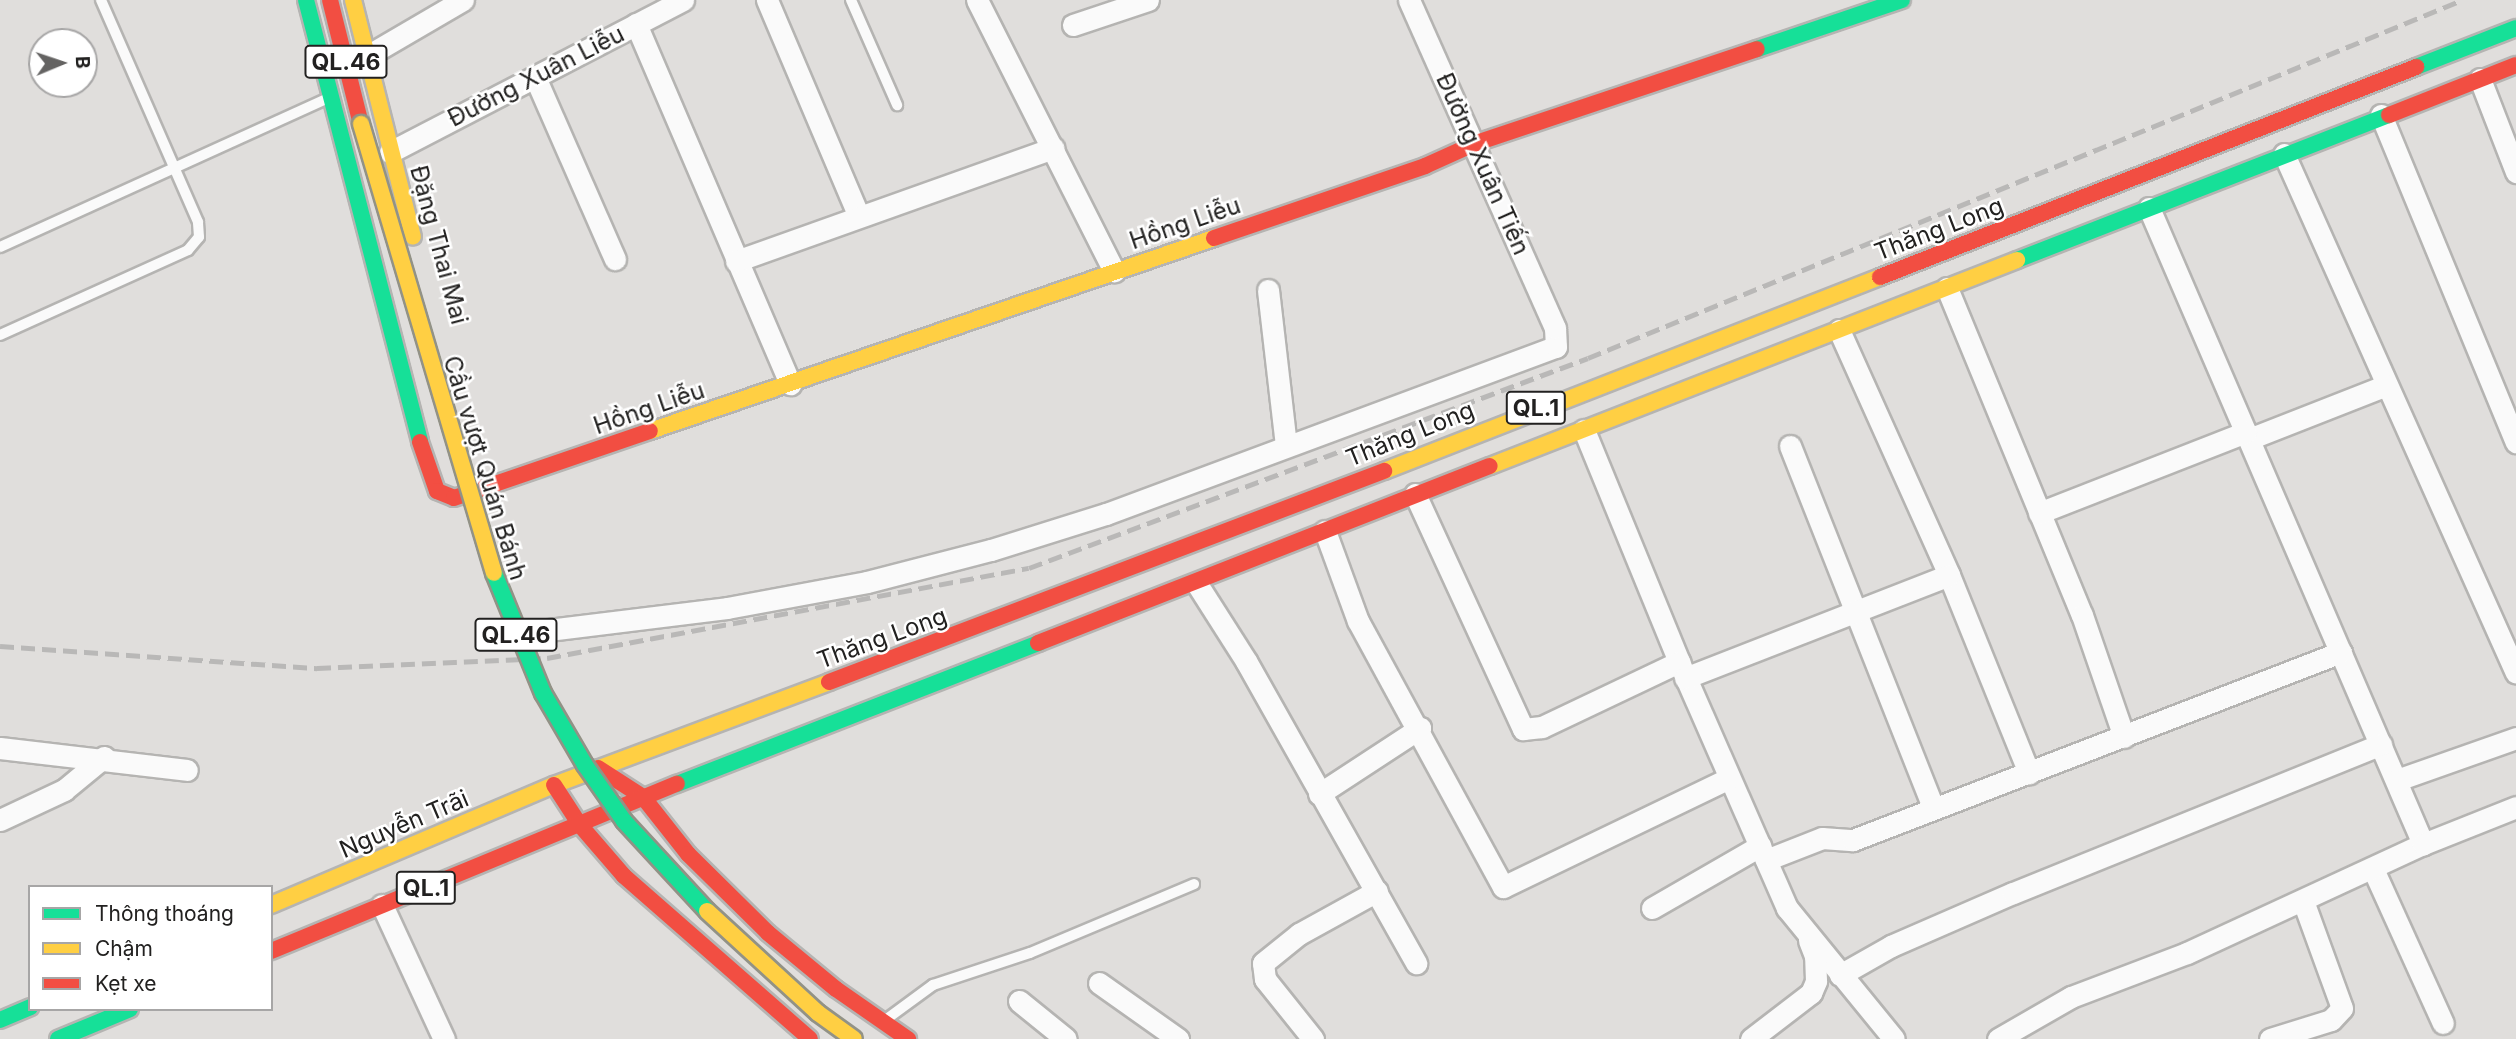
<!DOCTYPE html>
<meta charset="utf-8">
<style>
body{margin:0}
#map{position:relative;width:2516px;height:1039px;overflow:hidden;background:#e0dedc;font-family:Inter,sans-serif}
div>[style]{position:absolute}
.roads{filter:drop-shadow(2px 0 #b5b4b2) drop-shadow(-2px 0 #b5b4b2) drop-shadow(0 2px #b5b4b2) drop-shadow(0 -2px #b5b4b2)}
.lane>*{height:10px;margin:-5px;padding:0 5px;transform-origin:5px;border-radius:5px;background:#fafafa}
.street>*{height:21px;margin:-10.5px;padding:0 10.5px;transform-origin:10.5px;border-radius:10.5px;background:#fafafa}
.fast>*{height:16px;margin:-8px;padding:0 8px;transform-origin:8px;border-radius:8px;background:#16e098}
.slow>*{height:16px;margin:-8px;padding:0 8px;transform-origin:8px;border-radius:8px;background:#ffcf43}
.jam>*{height:16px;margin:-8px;padding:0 8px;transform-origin:8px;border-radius:8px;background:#f24e42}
.rail>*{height:5px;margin-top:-2.5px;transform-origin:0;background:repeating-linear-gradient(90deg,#b9b8b7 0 14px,transparent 0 21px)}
.bridges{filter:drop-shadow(2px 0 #929286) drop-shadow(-2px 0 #929286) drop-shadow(0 2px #929286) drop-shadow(0 -2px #929286)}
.fast-bridge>*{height:16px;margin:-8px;padding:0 8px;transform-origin:8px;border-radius:8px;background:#16e098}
.slow-bridge>*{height:16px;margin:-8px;padding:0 8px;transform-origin:8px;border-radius:8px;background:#ffcf43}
span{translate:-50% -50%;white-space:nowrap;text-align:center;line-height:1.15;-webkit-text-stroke:5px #fff;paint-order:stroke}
.shield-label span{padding:2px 5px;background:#fff;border:2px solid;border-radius:5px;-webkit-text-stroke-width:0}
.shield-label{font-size:23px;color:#222120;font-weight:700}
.street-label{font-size:24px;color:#222120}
.legend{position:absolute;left:28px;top:885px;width:245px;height:126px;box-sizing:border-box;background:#fff;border:2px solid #a7a6a6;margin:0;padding:9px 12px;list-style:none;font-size:21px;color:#222120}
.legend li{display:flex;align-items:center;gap:14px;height:35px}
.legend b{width:35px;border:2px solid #a7a6a6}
.north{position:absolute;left:28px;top:28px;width:70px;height:70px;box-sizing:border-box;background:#fff;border:2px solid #a7a6a6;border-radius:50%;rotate:88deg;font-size:19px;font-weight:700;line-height:28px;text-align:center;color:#222120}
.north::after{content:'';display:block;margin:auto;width:24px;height:32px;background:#646362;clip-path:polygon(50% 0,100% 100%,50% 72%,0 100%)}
</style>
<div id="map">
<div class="roads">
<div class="lane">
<div style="left:851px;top:0;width:115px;rotate:66.3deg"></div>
<div style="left:0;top:247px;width:361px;rotate:-24.4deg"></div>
<div style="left:0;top:335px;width:206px;rotate:-24.3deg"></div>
<div style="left:188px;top:250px;width:17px;rotate:-50deg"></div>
<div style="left:199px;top:237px;width:15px;rotate:-94deg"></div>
<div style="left:198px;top:222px;width:242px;rotate:-113.6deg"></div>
<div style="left:888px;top:1018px;width:56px;rotate:-36.3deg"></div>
<div style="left:933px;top:985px;width:102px;rotate:-18.3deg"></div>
<div style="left:1030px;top:953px;width:178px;rotate:-22.8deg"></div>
</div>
<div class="street">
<div style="left:767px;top:0;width:233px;rotate:67deg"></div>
<div style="left:977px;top:0;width:304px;rotate:63.2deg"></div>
<div style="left:636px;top:24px;width:392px;rotate:66.8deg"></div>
<div style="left:1073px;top:25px;width:79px;rotate:-18.4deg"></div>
<div style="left:367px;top:56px;width:111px;rotate:-30.3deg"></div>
<div style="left:535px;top:77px;width:199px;rotate:66.3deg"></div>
<div style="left:2480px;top:79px;width:100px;rotate:68.8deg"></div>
<div style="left:2381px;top:115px;width:354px;rotate:67.6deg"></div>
<div style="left:390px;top:152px;width:330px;rotate:-27.4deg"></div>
<div style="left:2284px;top:154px;width:568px;rotate:65.91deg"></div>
<div style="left:2149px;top:208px;width:693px;rotate:66.69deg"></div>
<div style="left:736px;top:261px;width:337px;rotate:-19.6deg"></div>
<div style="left:1947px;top:288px;width:354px;rotate:67.6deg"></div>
<div style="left:2082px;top:615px;width:129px;rotate:71deg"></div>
<div style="left:1268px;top:290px;width:157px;rotate:83.4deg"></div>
<div style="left:1839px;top:330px;width:269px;rotate:65.8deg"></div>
<div style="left:1949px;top:575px;width:214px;rotate:68deg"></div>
<div style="left:1584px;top:430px;width:251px;rotate:67.7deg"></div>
<div style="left:1679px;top:662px;width:269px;rotate:66.3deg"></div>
<div style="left:1787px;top:908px;width:169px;rotate:50.8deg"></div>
<div style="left:2249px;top:439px;width:148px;rotate:-21.4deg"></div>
<div style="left:1790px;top:446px;width:389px;rotate:68.4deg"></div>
<div style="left:1415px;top:494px;width:259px;rotate:65.3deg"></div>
<div style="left:1523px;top:729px;width:19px;rotate:-6deg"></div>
<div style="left:1542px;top:727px;width:152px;rotate:-25.4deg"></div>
<div style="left:2039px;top:513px;width:222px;rotate:-21.4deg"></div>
<div style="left:1325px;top:531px;width:96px;rotate:69.9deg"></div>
<div style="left:1358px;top:621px;width:303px;rotate:61.4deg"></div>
<div style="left:1503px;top:887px;width:251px;rotate:-25.7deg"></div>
<div style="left:1197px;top:584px;width:91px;rotate:57.5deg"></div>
<div style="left:1246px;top:661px;width:347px;rotate:60.6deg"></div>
<div style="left:532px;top:632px;width:196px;rotate:-7deg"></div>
<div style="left:727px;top:608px;width:142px;rotate:-10.5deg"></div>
<div style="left:867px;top:582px;width:128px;rotate:-14.5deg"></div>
<div style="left:991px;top:550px;width:121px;rotate:-17.4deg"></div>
<div style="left:1106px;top:514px;width:480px;rotate:-20.4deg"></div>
<div style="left:1556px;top:347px;width:19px;rotate:-93deg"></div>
<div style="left:1555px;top:328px;width:359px;rotate:-114deg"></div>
<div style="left:1685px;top:678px;width:283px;rotate:-21.3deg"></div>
<div style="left:0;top:748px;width:188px;rotate:6.7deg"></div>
<div style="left:2397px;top:780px;width:126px;rotate:-19.4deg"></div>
<div style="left:1319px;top:794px;width:121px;rotate:-33.2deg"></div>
<div style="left:0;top:820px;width:71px;rotate:-25.1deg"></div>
<div style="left:64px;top:790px;width:52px;rotate:-39.5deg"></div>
<div style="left:1766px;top:860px;width:60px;rotate:-21.4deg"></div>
<div style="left:1822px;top:838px;width:31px;rotate:4deg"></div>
<div style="left:1853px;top:840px;width:523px;rotate:-21.07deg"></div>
<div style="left:2373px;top:869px;width:169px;rotate:65.6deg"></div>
<div style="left:382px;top:905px;width:148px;rotate:65.2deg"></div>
<div style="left:1652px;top:908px;width:125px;rotate:-29.9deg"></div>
<div style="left:1840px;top:975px;width:59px;rotate:-29.6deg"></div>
<div style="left:1891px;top:946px;width:133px;rotate:-23.5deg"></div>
<div style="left:2013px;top:893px;width:397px;rotate:-22deg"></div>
<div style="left:1099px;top:983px;width:97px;rotate:35.3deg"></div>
<div style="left:1019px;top:1001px;width:60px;rotate:39deg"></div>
<div style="left:1313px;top:1039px;width:77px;rotate:-128.7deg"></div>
<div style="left:1265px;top:979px;width:16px;rotate:-97deg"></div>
<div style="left:1263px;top:963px;width:46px;rotate:-38.9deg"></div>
<div style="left:1299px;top:934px;width:89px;rotate:-28.9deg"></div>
<div style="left:1751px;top:1039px;width:76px;rotate:-37.5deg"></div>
<div style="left:1811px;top:993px;width:13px;rotate:-67deg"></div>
<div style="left:1816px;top:981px;width:25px;rotate:-92deg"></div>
<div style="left:1815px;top:956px;width:17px;rotate:-111deg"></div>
<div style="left:1998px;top:1039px;width:84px;rotate:-29.9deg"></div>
<div style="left:2071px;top:997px;width:124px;rotate:-20.8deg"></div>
<div style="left:2187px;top:953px;width:260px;rotate:-24.8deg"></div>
<div style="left:2423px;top:844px;width:100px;rotate:-21.7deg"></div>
<div style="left:2270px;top:1039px;width:64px;rotate:-17.3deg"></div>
<div style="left:2331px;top:1020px;width:16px;rotate:-47deg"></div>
<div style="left:2342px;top:1008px;width:114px;rotate:-110deg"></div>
</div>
<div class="fast">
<div style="left:306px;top:0;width:456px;rotate:75.5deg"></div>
<div style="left:1757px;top:49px;width:153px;rotate:-18.7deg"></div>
<div style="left:2416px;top:67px;width:107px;rotate:-21.3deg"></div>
<div style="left:2017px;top:260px;width:399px;rotate:-21.3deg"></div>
<div style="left:677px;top:784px;width:388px;rotate:-21.3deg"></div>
<div style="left:0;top:1020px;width:33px;rotate:-23deg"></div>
<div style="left:58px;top:1039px;width:78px;rotate:-22.6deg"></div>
</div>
<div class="slow">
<div style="left:353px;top:0;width:244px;rotate:75.8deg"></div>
<div style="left:650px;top:431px;width:596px;rotate:-18.89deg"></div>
<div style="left:1490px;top:466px;width:566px;rotate:-21.35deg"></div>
<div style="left:1384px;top:471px;width:533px;rotate:-21.36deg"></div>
<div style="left:271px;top:905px;width:307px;rotate:-23deg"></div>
<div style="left:554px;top:785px;width:294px;rotate:-20.5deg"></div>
</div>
<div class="jam">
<div style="left:330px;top:0;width:128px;rotate:76deg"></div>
<div style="left:2389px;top:115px;width:136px;rotate:-21.5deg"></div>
<div style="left:1214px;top:238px;width:223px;rotate:-18.8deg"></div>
<div style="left:1425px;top:166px;width:56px;rotate:-24.3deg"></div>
<div style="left:1476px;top:143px;width:296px;rotate:-18.5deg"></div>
<div style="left:1880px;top:277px;width:576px;rotate:-21.39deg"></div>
<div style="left:420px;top:442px;width:52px;rotate:70.9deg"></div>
<div style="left:437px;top:491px;width:18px;rotate:22deg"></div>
<div style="left:454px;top:498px;width:207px;rotate:-18.9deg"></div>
<div style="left:1038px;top:643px;width:485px;rotate:-21.4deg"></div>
<div style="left:829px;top:682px;width:594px;rotate:-20.82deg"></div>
<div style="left:598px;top:768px;width:54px;rotate:32.8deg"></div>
<div style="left:643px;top:797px;width:73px;rotate:51.7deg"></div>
<div style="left:688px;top:854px;width:112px;rotate:44.6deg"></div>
<div style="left:768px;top:933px;width:88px;rotate:39.5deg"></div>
<div style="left:836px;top:989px;width:88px;rotate:34.8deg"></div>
<div style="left:554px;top:785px;width:48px;rotate:57deg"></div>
<div style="left:580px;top:825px;width:67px;rotate:49.2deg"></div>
<div style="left:624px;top:876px;width:247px;rotate:41.2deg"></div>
<div style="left:271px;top:951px;width:439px;rotate:-22.4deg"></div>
</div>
</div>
<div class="rail">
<div style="left:0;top:646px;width:318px;rotate:4deg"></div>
<div style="left:317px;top:668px;width:230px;rotate:-2.5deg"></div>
<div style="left:547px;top:658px;width:490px;rotate:-10.6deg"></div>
<div style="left:1029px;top:568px;width:597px;rotate:-20.59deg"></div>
<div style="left:1588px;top:358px;width:944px;rotate:-22.27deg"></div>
</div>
<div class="bridges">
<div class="fast-bridge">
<div style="left:494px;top:573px;width:130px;rotate:67.8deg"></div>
<div style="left:543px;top:693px;width:83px;rotate:59.7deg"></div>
<div style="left:585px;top:765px;width:68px;rotate:55.1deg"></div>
<div style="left:624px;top:821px;width:122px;rotate:47.3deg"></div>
</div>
<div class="slow-bridge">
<div style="left:361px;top:124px;width:468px;rotate:73.5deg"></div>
<div style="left:707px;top:911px;width:151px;rotate:42.6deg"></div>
<div style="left:818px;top:1013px;width:44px;rotate:35.8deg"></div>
</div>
</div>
<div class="shield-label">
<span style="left:346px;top:62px">QL.46</span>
<span style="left:1536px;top:408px">QL.1</span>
<span style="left:516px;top:635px">QL.46</span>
<span style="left:426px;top:888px">QL.1</span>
</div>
<div class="street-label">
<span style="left:536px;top:76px;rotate:-27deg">Đường Xuân Liễu</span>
<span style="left:1483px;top:164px;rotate:66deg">Đường Xuân Tiến</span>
<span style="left:1185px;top:223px;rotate:-19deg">Hồng Liễu</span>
<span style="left:1939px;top:229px;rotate:-21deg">Thăng Long</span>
<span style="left:439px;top:245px;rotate:75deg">Đặng Thai Mai</span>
<span style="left:649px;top:408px;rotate:-19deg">Hồng Liễu</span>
<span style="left:1410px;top:434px;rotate:-22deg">Thăng Long</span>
<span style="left:485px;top:468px;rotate:73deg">Cầu vượt Quán Bánh</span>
<span style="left:882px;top:638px;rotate:-20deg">Thăng Long</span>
<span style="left:404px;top:824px;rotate:-23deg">Nguyễn Trãi</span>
</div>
<ul class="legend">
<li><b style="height:9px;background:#16e098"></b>Thông thoáng</li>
<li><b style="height:9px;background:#ffcf43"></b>Chậm</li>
<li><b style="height:9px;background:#f24e42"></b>Kẹt xe</li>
</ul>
<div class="north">B</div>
</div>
